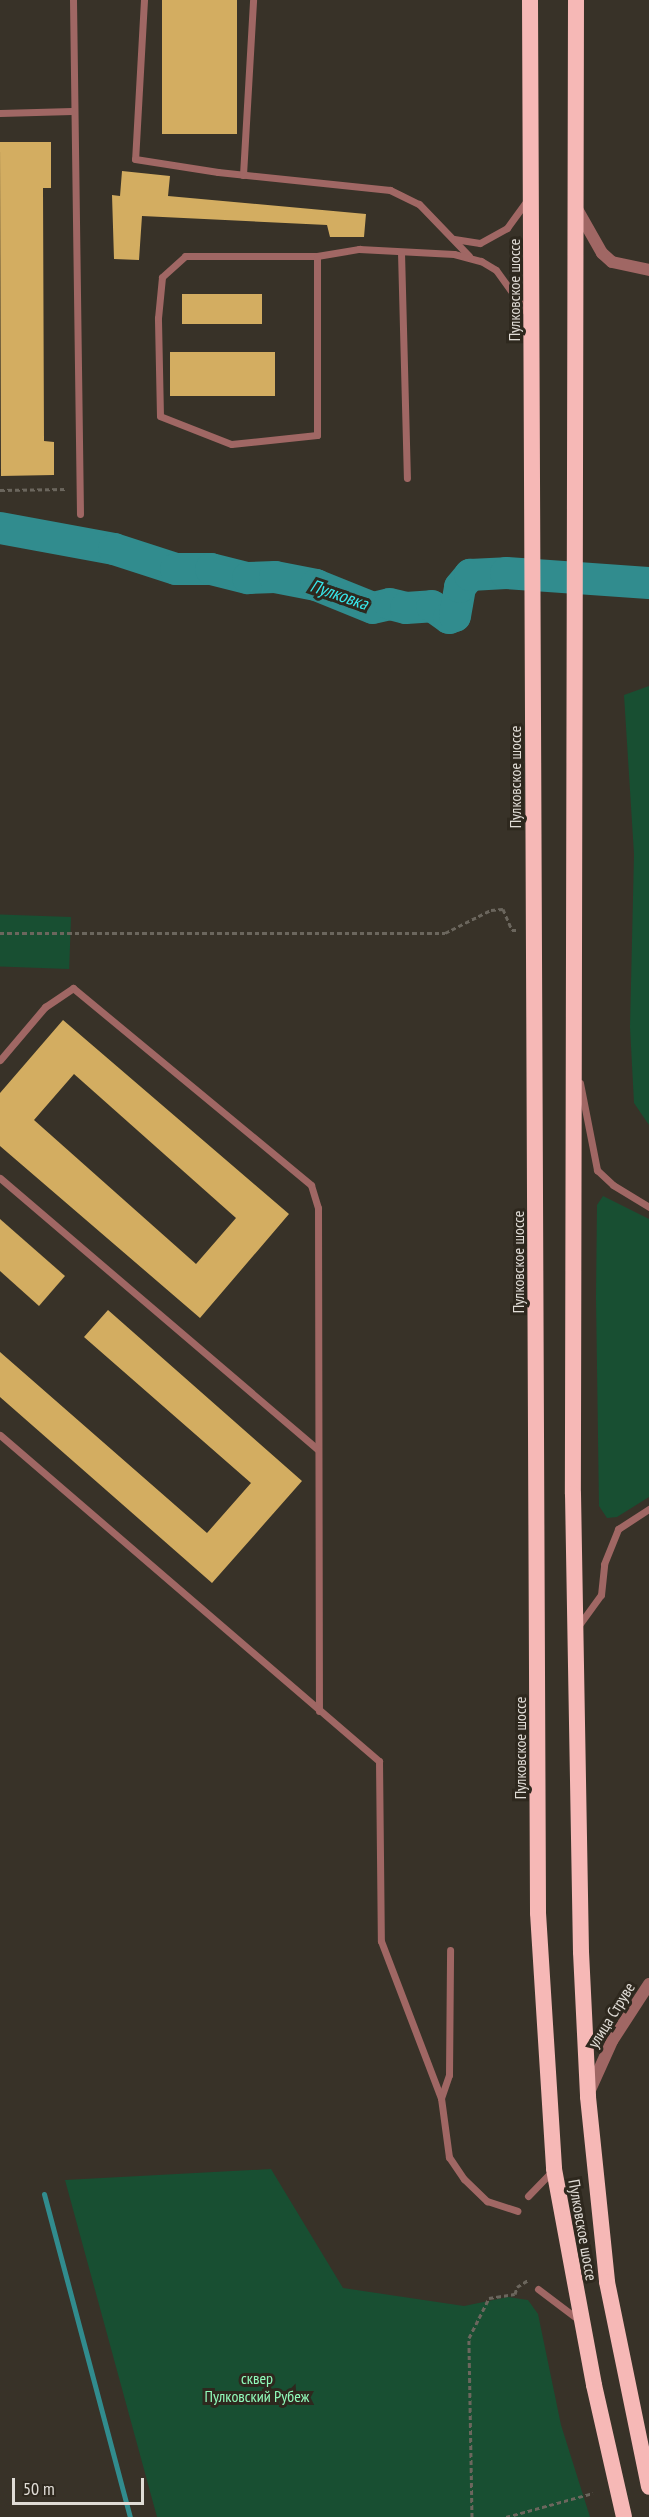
<!DOCTYPE html>
<meta charset="utf-8">
<style>
body{margin:0}
#map{position:relative;width:649px;height:2517px;overflow:hidden;background:#383228;font-family:"PT Sans Narrow",sans-serif}
div>[style]{position:absolute}
.green>*{inset:0;background:#184f32;transform-origin:0 0}
.stream>*{height:5px;margin:-2.5px;padding:0 2.5px;transform-origin:2.5px;border-radius:2.5px;background:#318c8e}
.river>*{height:32px;margin:-16px;padding:0 16px;transform-origin:16px;border-radius:16px;background:#318c8e}
.building>*{inset:0;background:#d3ad61;transform-origin:0 0}
.path>*{height:3px;margin-top:-1.5px;transform-origin:0;background:repeating-linear-gradient(90deg,#6b665d 0 4.5px,transparent 0 7.5px)}
.service>*{height:7px;margin:-3.5px;padding:0 3.5px;transform-origin:3.5px;border-radius:3.5px;background:#a06764}
.tertiary>*{height:12px;margin:-6px;padding:0 6px;transform-origin:6px;border-radius:6px;background:#a06764}
.trunk>*{height:16px;margin:-8px;padding:0 8px;transform-origin:8px;border-radius:8px;background:#f6b8b6}
span{translate:-50% -50%;white-space:nowrap;text-align:center;line-height:1.15;-webkit-text-stroke:6px #2e281e;paint-order:stroke}
.street-label{font-size:16px;color:#e0dcd6}
.park-label{font-size:16px;color:#91fcbb}
.water-label{font-size:18px;color:#37e8ec;font-style:italic}
.scale{position:absolute;left:12px;top:2478px;width:132px;height:27px;box-sizing:border-box;border:3px solid #e0dcd6;border-top:0;padding-left:8px;font-size:18px;line-height:21px;white-space:nowrap;color:#e0dcd6;-webkit-text-stroke:4px #2e281e;paint-order:stroke}
</style>
<div id="map">
<div class="green">
<div style="clip-path:polygon(649px 686px,649px 1125px,634px 1103px,630px 1027px,634px 854px,624px 695px)"></div>
<div style="left:71px;top:917px;width:52px;height:71px;rotate:92deg"></div>
<div style="clip-path:polygon(603px 1196px,649px 1219px,649px 1497px,617px 1517px,607px 1518px,599px 1506px,596px 1298px,597px 1205px)"></div>
<div style="clip-path:polygon(271px 2169px,343px 2288px,464px 2306px,508px 2297px,528px 2300px,538px 2314px,561px 2425px,590px 2517px,157px 2517px,65px 2180px)"></div>
</div>
<div class="stream">
<div style="left:44px;top:2194px;width:334px;rotate:75.1deg"></div>
</div>
<div class="river">
<div style="left:0;top:528px;width:116px;rotate:10.4deg"></div>
<div style="left:114px;top:549px;width:65px;rotate:17.9deg"></div>
<div style="left:176px;top:569px;width:35px"></div>
<div style="left:211px;top:569px;width:38px;rotate:14deg"></div>
<div style="left:248px;top:578px;width:27px;rotate:-2deg"></div>
<div style="left:275px;top:577px;width:42px;rotate:11deg"></div>
<div style="left:316px;top:585px;width:61px;rotate:22deg"></div>
<div style="left:373px;top:608px;width:17px;rotate:-13deg"></div>
<div style="left:390px;top:604px;width:16px;rotate:14deg"></div>
<div style="left:406px;top:608px;width:26px;rotate:-4deg"></div>
<div style="left:432px;top:606px;width:21px;rotate:35deg"></div>
<div style="left:449px;top:618px;width:6px;rotate:-18deg"></div>
<div style="left:455px;top:616px;width:29px;rotate:-80deg"></div>
<div style="left:460px;top:587px;width:16px;rotate:-50deg"></div>
<div style="left:470px;top:575px;width:36px;rotate:-3deg"></div>
<div style="left:506px;top:573px;width:143px;rotate:4deg"></div>
</div>
<div class="building">
<div style="left:162px;top:0;width:75px;height:134px"></div>
<div style="clip-path:polygon(0 142px,51px 142px,51px 188px,43px 188px,44px 441px,54px 442px,54px 475px,1px 476px)"></div>
<div style="clip-path:polygon(122px 171px,170px 176px,168px 196px,366px 214px,364px 237px,330px 237px,327px 225px,142px 216px,139px 260px,114px 259px,112px 195px,120px 196px)"></div>
<div style="left:262px;top:294px;width:30px;height:80px;rotate:90deg"></div>
<div style="left:275px;top:352px;width:44px;height:105px;rotate:90deg"></div>
<div style="clip-path:polygon(evenodd,63px 1020px,289px 1214px,200px 1318px,0 1146px,0 1093px,63px 1020px,74px 1074px,236px 1218px,196px 1264px,34px 1120px,74px 1074px)"></div>
<div style="clip-path:polygon(0 1219px,65px 1276px,39px 1306px,0 1271px)"></div>
<div style="clip-path:polygon(108px 1310px,302px 1481px,212px 1583px,0 1397px,0 1352px,207px 1533px,251px 1483px,84px 1337px)"></div>
</div>
<div class="path">
<div style="left:0;top:490px;width:67px;rotate:-0.9deg"></div>
<div style="left:0;top:933px;width:445px"></div>
<div style="left:445px;top:933px;width:51px;rotate:-26.6deg"></div>
<div style="left:491px;top:910px;width:12px;rotate:-5deg"></div>
<div style="left:503px;top:909px;width:23px;rotate:67deg"></div>
<div style="left:512px;top:930px;width:6px"></div>
<div style="left:472px;top:2517px;width:179px;rotate:-91deg"></div>
<div style="left:469px;top:2338px;width:45px;rotate:-63.4deg"></div>
<div style="left:489px;top:2298px;width:26px;rotate:-9deg"></div>
<div style="left:515px;top:2294px;width:7px;rotate:-74deg"></div>
<div style="left:517px;top:2287px;width:13px;rotate:-32deg"></div>
<div style="left:506px;top:2517px;width:90px;rotate:-15.4deg"></div>
</div>
<div class="service">
<div style="left:73px;top:0;width:514px;rotate:89.22deg"></div>
<div style="left:144px;top:0;width:159px;rotate:93.2deg"></div>
<div style="left:135px;top:159px;width:84px;rotate:8.9deg"></div>
<div style="left:218px;top:172px;width:173px;rotate:6deg"></div>
<div style="left:390px;top:190px;width:32px;rotate:26deg"></div>
<div style="left:419px;top:204px;width:72px;rotate:46.1deg"></div>
<div style="left:0;top:113px;width:72px;rotate:-1.6deg"></div>
<div style="left:243px;top:175px;width:175px;rotate:-86.7deg"></div>
<div style="left:454px;top:239px;width:26px;rotate:9deg"></div>
<div style="left:480px;top:243px;width:31px;rotate:-29deg"></div>
<div style="left:507px;top:228px;width:36px;rotate:-54deg"></div>
<div style="left:401px;top:252px;width:226px;rotate:88.5deg"></div>
<div style="left:317px;top:256px;width:179px;rotate:90deg"></div>
<div style="left:317px;top:435px;width:86px;rotate:174deg"></div>
<div style="left:231px;top:444px;width:76px;rotate:-158.5deg"></div>
<div style="left:160px;top:416px;width:98px;rotate:-91.2deg"></div>
<div style="left:158px;top:318px;width:41px;rotate:-84.4deg"></div>
<div style="left:162px;top:277px;width:31px;rotate:-42deg"></div>
<div style="left:185px;top:256px;width:132px"></div>
<div style="left:317px;top:256px;width:43px;rotate:-9.5deg"></div>
<div style="left:359px;top:249px;width:95px;rotate:3deg"></div>
<div style="left:454px;top:254px;width:28px;rotate:15deg"></div>
<div style="left:481px;top:261px;width:17px;rotate:31deg"></div>
<div style="left:496px;top:270px;width:53px;rotate:54.2deg"></div>
<div style="left:0;top:1060px;width:70px;rotate:-49.7deg"></div>
<div style="left:45px;top:1007px;width:34px;rotate:-34deg"></div>
<div style="left:73px;top:988px;width:309px;rotate:39.6deg"></div>
<div style="left:311px;top:1185px;width:24px;rotate:73deg"></div>
<div style="left:318px;top:1208px;width:503px;rotate:89.89deg"></div>
<div style="left:580px;top:1083px;width:89px;rotate:78.9deg"></div>
<div style="left:597px;top:1170px;width:22px;rotate:43deg"></div>
<div style="left:613px;top:1185px;width:42px;rotate:31.4deg"></div>
<div style="left:0;top:1178px;width:418px;rotate:40.5deg"></div>
<div style="left:0;top:1435px;width:500px;rotate:40.7deg"></div>
<div style="left:379px;top:1761px;width:180px;rotate:89.4deg"></div>
<div style="left:381px;top:1941px;width:168px;rotate:69.1deg"></div>
<div style="left:441px;top:2098px;width:60px;rotate:82.3deg"></div>
<div style="left:449px;top:2157px;width:27px;rotate:56deg"></div>
<div style="left:464px;top:2179px;width:32px;rotate:44deg"></div>
<div style="left:487px;top:2201px;width:32px;rotate:18deg"></div>
<div style="left:579px;top:1625px;width:37px;rotate:-54deg"></div>
<div style="left:601px;top:1595px;width:31px;rotate:-84deg"></div>
<div style="left:604px;top:1564px;width:38px;rotate:-68deg"></div>
<div style="left:618px;top:1529px;width:37px;rotate:-33deg"></div>
<div style="left:441px;top:2098px;width:24px;rotate:-71deg"></div>
<div style="left:449px;top:2075px;width:125px;rotate:-89.5deg"></div>
<div style="left:528px;top:2196px;width:35px;rotate:-46deg"></div>
<div style="left:538px;top:2289px;width:51px;rotate:37.1deg"></div>
</div>
<div class="tertiary">
<div style="left:577px;top:209px;width:51px;rotate:60.4deg"></div>
<div style="left:602px;top:253px;width:13px;rotate:42deg"></div>
<div style="left:612px;top:262px;width:38px;rotate:12deg"></div>
<div style="left:590px;top:2090px;width:54px;rotate:-65.8deg"></div>
<div style="left:612px;top:2041px;width:68px;rotate:-57deg"></div>
</div>
<div class="trunk">
<div style="left:530px;top:0;width:1913px;rotate:89.76deg"></div>
<div style="left:538px;top:1913px;width:256px;rotate:86.4deg"></div>
<div style="left:554px;top:2169px;width:220px;rotate:79.5deg"></div>
<div style="left:594px;top:2385px;width:135px;rotate:77.2deg"></div>
<div style="left:576px;top:0;width:1494px;rotate:90.12deg"></div>
<div style="left:573px;top:1494px;width:458px;rotate:89deg"></div>
<div style="left:581px;top:1952px;width:145px;rotate:87.2deg"></div>
<div style="left:588px;top:2097px;width:186px;rotate:84.1deg"></div>
<div style="left:607px;top:2282px;width:209px;rotate:78.4deg"></div>
</div>
<div class="street-label">
<span style="left:514px;top:290px;rotate:-90deg">Пулковское шоссе</span>
<span style="left:515px;top:777px;rotate:-90deg">Пулковское шоссе</span>
<span style="left:518px;top:1262px;rotate:-90deg">Пулковское шоссе</span>
<span style="left:520px;top:1748px;rotate:-90deg">Пулковское шоссе</span>
<span style="left:611px;top:2015px;rotate:-58deg">улица Струве</span>
<span style="left:583px;top:2230px;rotate:80deg">Пулковское шоссе</span>
</div>
<div class="park-label">
<span style="left:257px;top:2387px">сквер<br>Пулковский Рубеж</span>
</div>
<div class="water-label">
<span style="left:339px;top:595px;rotate:19deg">Пулковка</span>
</div>
<div class="scale">50 m</div>
</div>
